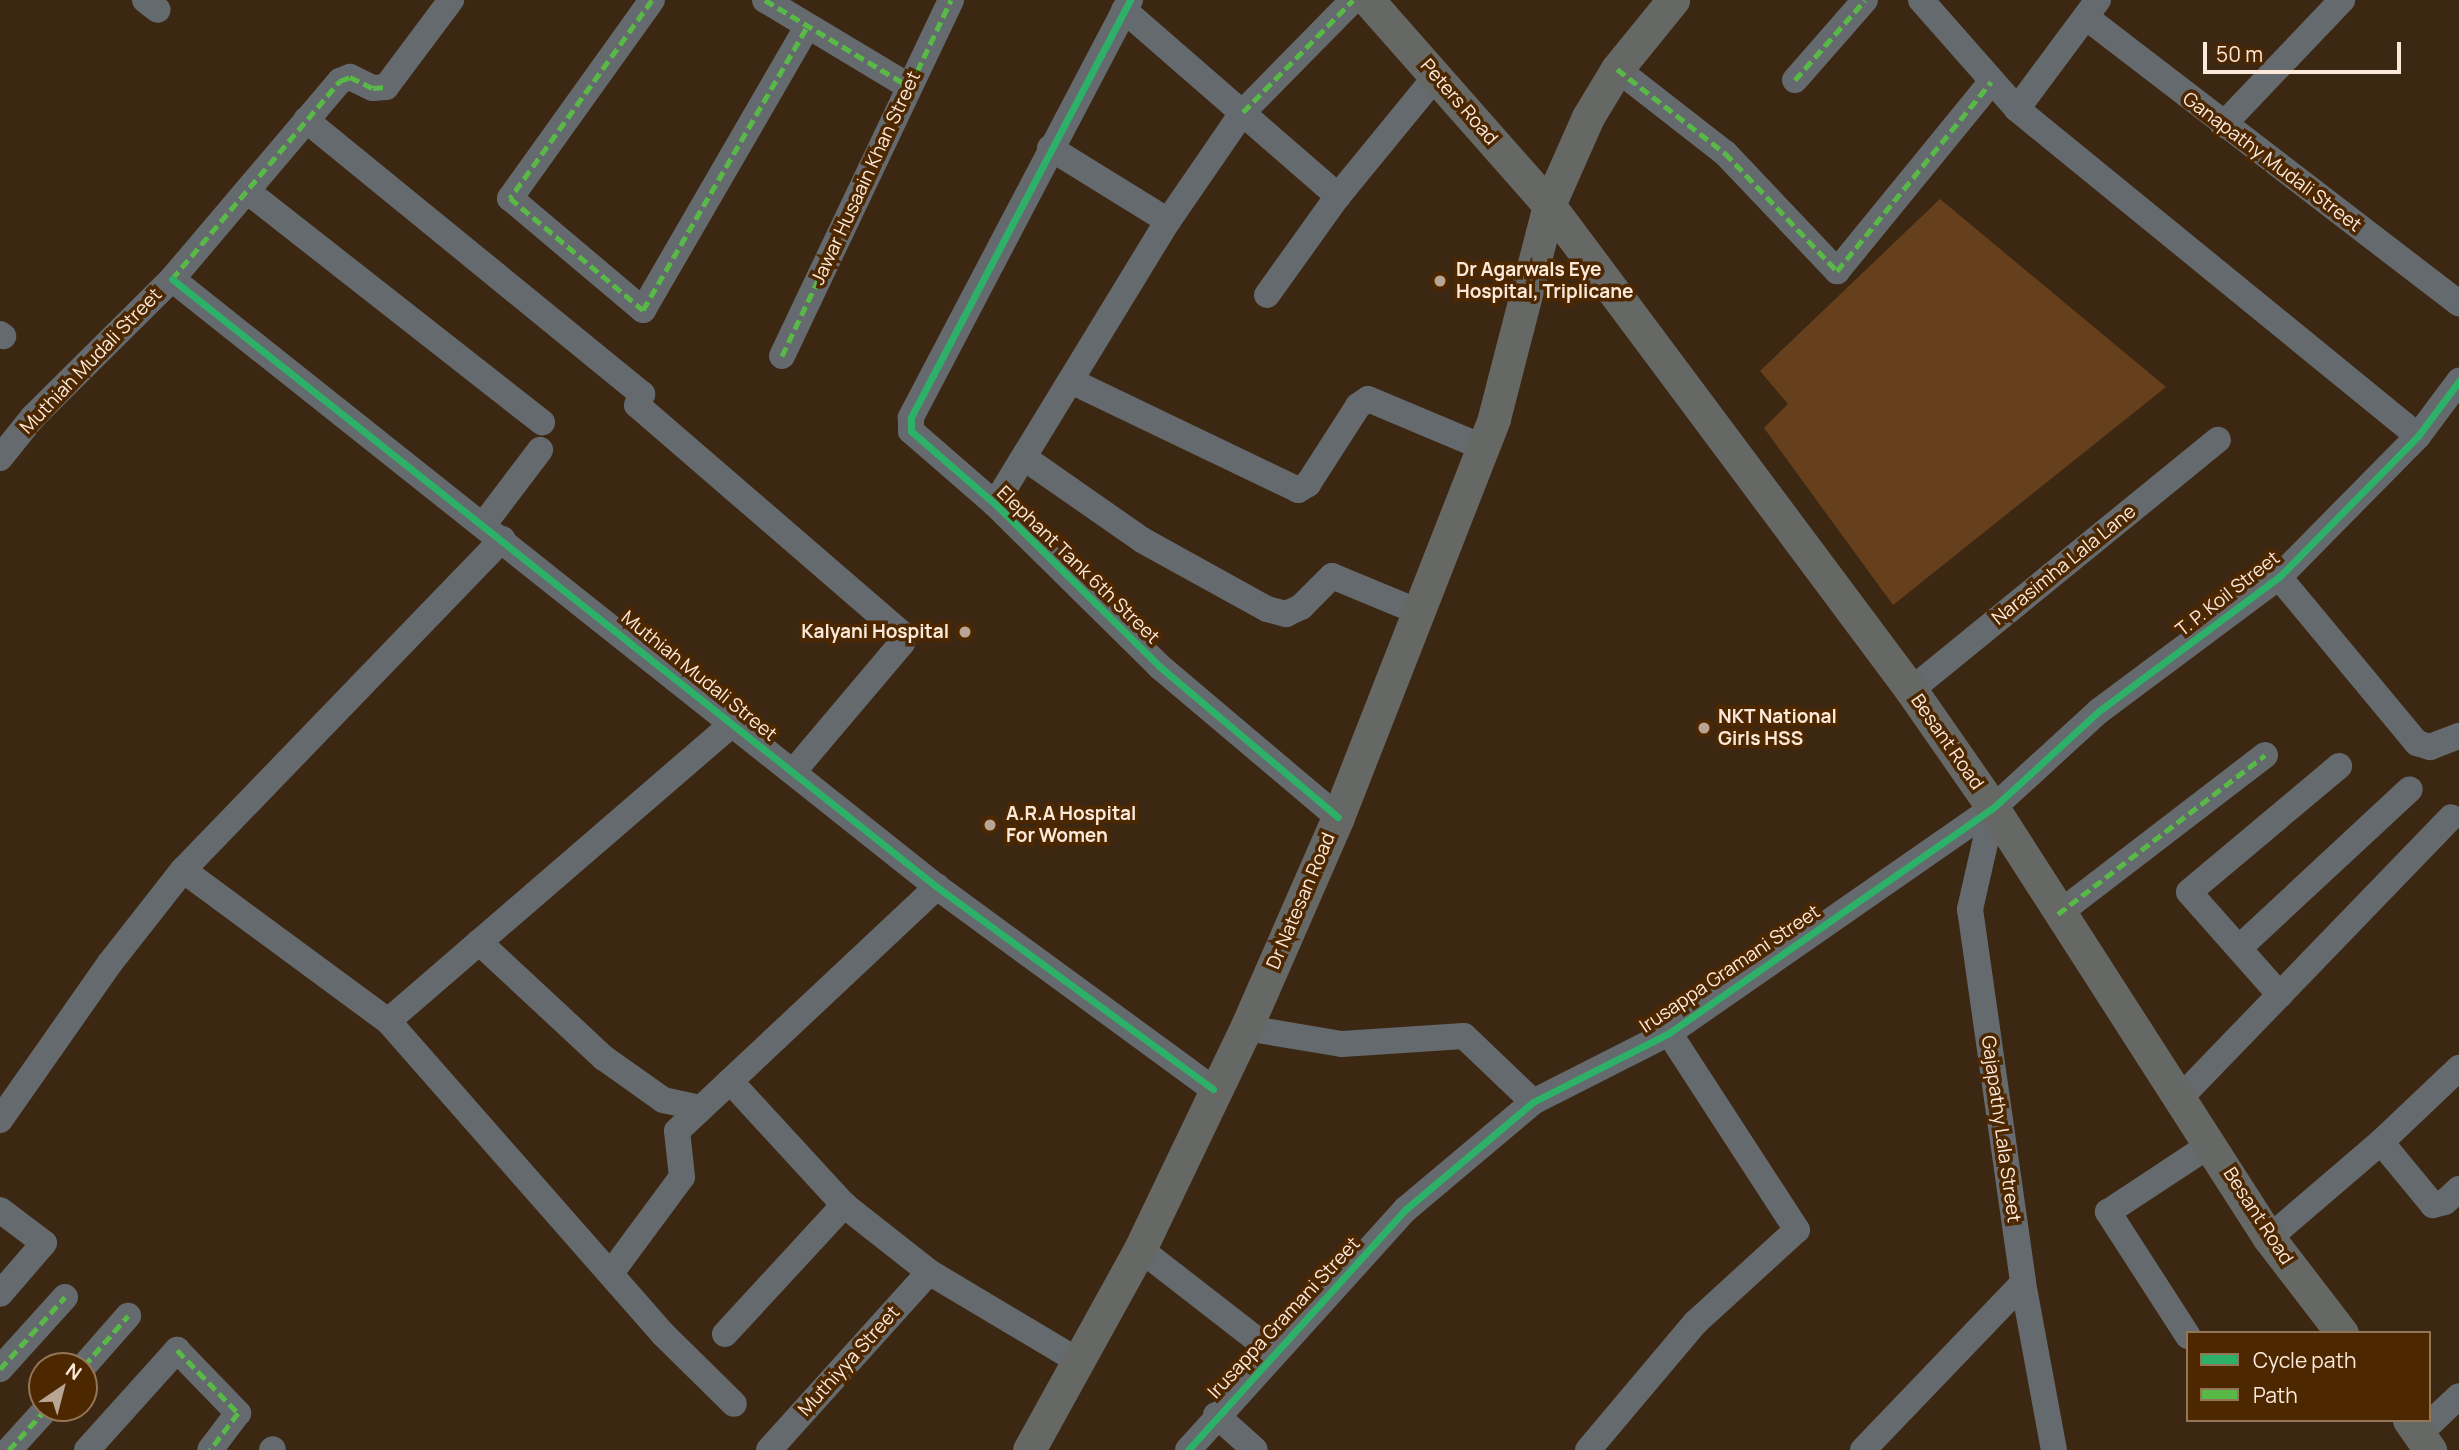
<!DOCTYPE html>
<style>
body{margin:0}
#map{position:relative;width:2459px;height:1450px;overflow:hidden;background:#3c2712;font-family:Manrope,sans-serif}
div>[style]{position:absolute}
.green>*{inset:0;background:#66401d}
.minor>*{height:26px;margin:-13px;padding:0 13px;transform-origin:13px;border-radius:13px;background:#646a6e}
.major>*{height:33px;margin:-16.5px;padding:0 16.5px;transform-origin:16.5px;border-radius:16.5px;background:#666866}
.quiet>*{height:5px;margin-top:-2.5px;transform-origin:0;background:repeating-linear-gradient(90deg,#58b947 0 10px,transparent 0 15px)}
.cycleway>*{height:7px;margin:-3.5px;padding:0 3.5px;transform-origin:3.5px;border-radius:3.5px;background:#2db169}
.dots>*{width:19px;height:19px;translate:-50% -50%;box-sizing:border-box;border:4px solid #4d2700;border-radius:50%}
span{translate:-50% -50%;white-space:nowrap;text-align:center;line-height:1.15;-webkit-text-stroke:7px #4d2700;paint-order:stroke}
.street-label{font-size:19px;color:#fce9da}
.poi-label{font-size:19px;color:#fce9da;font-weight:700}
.left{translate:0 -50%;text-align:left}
.right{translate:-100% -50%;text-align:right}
.legend{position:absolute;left:2186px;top:1331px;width:245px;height:91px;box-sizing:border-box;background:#4d2700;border:2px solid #937557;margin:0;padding:9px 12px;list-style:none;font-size:21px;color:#fce9da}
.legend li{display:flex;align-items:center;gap:14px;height:35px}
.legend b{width:35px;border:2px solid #937557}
.north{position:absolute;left:28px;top:1352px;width:70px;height:70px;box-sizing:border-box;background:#4d2700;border:2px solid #937557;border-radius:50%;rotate:35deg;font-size:19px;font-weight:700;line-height:28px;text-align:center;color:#fce9da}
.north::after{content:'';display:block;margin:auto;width:24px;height:32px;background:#b9a594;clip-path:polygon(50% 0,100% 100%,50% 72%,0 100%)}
.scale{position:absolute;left:2203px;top:42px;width:198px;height:32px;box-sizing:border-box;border:4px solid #fce9da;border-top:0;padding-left:9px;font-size:21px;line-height:24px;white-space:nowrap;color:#fce9da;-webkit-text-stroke:5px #4d2700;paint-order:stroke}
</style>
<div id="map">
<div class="green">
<div style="clip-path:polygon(1940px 199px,2166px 387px,1893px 605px,1764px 428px,1788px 404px,1760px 371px)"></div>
</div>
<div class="minor">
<div style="left:145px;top:0;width:16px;rotate:38deg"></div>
<div style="left:652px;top:0;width:244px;rotate:125.6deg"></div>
<div style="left:510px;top:198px;width:174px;rotate:40.1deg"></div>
<div style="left:643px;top:310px;width:327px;rotate:-59.9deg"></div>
<div style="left:765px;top:0;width:167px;rotate:31deg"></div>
<div style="left:1130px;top:0;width:472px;rotate:117.7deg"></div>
<div style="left:911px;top:418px;width:13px;rotate:90deg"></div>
<div style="left:911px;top:431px;width:111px;rotate:41deg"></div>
<div style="left:995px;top:504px;width:231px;rotate:44.6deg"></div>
<div style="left:1159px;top:666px;width:234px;rotate:40.2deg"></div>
<div style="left:1921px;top:0;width:145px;rotate:48.6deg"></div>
<div style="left:2017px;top:109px;width:517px;rotate:39.2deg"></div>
<div style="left:1124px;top:10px;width:284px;rotate:41deg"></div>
<div style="left:2087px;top:18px;width:469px;rotate:37.5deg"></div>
<div style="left:1617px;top:69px;width:137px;rotate:37.9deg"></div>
<div style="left:1725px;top:153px;width:163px;rotate:46.5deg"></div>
<div style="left:1837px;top:271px;width:244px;rotate:-50.8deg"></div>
<div style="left:1795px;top:80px;width:106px;rotate:-48.8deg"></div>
<div style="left:2017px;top:109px;width:136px;rotate:-53.4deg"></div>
<div style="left:306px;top:120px;width:434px;rotate:39.2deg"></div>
<div style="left:642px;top:394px;width:12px;rotate:114deg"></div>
<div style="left:637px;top:405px;width:349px;rotate:40.8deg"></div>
<div style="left:901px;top:633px;width:10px;rotate:84deg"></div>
<div style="left:902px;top:643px;width:167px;rotate:130.2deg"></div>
<div style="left:2223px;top:125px;width:173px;rotate:-46.4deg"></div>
<div style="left:1050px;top:148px;width:139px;rotate:31.7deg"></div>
<div style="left:247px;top:191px;width:375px;rotate:38.1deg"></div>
<div style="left:172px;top:279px;width:977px;rotate:38.48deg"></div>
<div style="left:937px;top:887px;width:342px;rotate:36.2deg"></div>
<div style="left:1267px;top:295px;width:122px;rotate:-54.4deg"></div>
<div style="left:1338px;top:196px;width:156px;rotate:-50.7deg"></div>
<div style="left:0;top:334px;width:4px;rotate:34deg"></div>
<div style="left:782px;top:356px;width:394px;rotate:-64.6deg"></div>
<div style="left:1071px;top:381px;width:252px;rotate:25.6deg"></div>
<div style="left:1298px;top:490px;width:12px;rotate:-31deg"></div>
<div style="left:1308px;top:484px;width:93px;rotate:-57.3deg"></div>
<div style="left:1358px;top:406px;width:12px;rotate:-35deg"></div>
<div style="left:1368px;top:399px;width:124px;rotate:22.8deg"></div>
<div style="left:0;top:458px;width:53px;rotate:-51.2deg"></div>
<div style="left:33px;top:417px;width:196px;rotate:-44.8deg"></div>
<div style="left:172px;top:279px;width:260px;rotate:-49.7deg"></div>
<div style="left:340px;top:81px;width:11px;rotate:-22deg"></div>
<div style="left:350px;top:77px;width:25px;rotate:26deg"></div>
<div style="left:373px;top:88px;width:13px;rotate:-4deg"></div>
<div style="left:386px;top:87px;width:109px;rotate:-53.2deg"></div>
<div style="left:1026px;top:459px;width:141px;rotate:34.9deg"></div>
<div style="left:1142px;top:540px;width:143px;rotate:28.9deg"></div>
<div style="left:1267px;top:609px;width:20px;rotate:15deg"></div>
<div style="left:1286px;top:614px;width:17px;rotate:-25deg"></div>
<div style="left:1301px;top:607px;width:44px;rotate:-45deg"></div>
<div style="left:1332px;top:576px;width:94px;rotate:22.5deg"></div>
<div style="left:995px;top:504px;width:332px;rotate:-58.6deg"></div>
<div style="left:1168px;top:221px;width:132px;rotate:-55.5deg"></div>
<div style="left:1243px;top:112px;width:157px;rotate:-45.5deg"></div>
<div style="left:484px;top:524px;width:93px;rotate:-52.9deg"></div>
<div style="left:2279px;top:577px;width:216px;rotate:50.3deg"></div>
<div style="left:2417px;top:743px;width:14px;rotate:17deg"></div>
<div style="left:2430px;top:747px;width:31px;rotate:-21deg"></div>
<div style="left:1911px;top:690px;width:396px;rotate:-39.2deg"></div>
<div style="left:1993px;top:808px;width:104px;rotate:102.8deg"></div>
<div style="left:1970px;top:909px;width:378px;rotate:81.9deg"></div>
<div style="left:2023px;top:1283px;width:170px;rotate:79.5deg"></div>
<div style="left:183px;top:870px;width:255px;rotate:36.4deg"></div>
<div style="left:388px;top:1021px;width:418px;rotate:48.7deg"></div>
<div style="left:664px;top:1335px;width:98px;rotate:44.6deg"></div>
<div style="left:2058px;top:914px;width:261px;rotate:-37.5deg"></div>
<div style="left:479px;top:942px;width:171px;rotate:42.9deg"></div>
<div style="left:604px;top:1058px;width:72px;rotate:35.4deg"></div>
<div style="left:663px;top:1100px;width:39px;rotate:12deg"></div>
<div style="left:2239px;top:948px;width:233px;rotate:-42.9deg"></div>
<div style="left:2280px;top:995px;width:137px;rotate:-131.5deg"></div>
<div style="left:2189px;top:892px;width:196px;rotate:-40deg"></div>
<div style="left:388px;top:1021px;width:456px;rotate:-40.8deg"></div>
<div style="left:1246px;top:1028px;width:97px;rotate:9.5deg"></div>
<div style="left:1342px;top:1044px;width:122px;rotate:-3.8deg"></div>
<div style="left:1464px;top:1036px;width:95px;rotate:43.7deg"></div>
<div style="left:730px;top:1081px;width:168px;rotate:47.4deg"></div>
<div style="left:2181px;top:1097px;width:389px;rotate:-46deg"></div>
<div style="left:0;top:1120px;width:192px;rotate:-55deg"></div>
<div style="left:110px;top:963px;width:118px;rotate:-51.9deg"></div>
<div style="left:183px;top:870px;width:460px;rotate:-46deg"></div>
<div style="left:2381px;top:1142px;width:82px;rotate:50.5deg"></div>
<div style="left:2433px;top:1205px;width:12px;rotate:-14deg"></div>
<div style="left:2445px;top:1202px;width:19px;rotate:-43deg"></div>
<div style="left:0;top:1210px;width:55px;rotate:36.9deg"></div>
<div style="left:44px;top:1243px;width:67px;rotate:130.8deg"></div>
<div style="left:2269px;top:1238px;width:148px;rotate:-40.6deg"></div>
<div style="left:2381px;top:1142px;width:108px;rotate:-43.5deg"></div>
<div style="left:1140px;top:1249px;width:168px;rotate:37.8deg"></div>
<div style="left:611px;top:1273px;width:119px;rotate:-53.5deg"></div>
<div style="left:682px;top:1177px;width:46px;rotate:-96.2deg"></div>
<div style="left:677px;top:1131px;width:357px;rotate:-43.2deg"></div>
<div style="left:725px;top:1334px;width:176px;rotate:-47.3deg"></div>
<div style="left:844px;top:1205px;width:108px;rotate:38.2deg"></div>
<div style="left:929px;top:1272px;width:176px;rotate:30.8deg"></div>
<div style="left:2188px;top:1336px;width:148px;rotate:-122.8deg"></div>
<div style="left:2108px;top:1212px;width:123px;rotate:-33.4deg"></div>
<div style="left:84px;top:1366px;width:67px;rotate:-48.7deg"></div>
<div style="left:0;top:1369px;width:97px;rotate:-47.9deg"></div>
<div style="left:1216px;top:1415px;width:52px;rotate:41.9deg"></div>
<div style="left:2419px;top:1434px;width:55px;rotate:-43.5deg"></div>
<div style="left:9px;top:1450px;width:57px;rotate:-47.9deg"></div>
<div style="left:87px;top:1450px;width:135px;rotate:-48deg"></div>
<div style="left:177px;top:1350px;width:88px;rotate:45.9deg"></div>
<div style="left:238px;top:1413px;width:46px;rotate:127.1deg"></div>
<div style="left:272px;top:1450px;width:1px;rotate:-45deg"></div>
<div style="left:769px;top:1450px;width:239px;rotate:-48deg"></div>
<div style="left:1188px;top:1450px;width:325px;rotate:-47.9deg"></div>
<div style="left:1406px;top:1209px;width:166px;rotate:-40.1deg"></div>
<div style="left:1533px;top:1102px;width:153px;rotate:-26.9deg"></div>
<div style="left:1669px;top:1033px;width:394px;rotate:-34.8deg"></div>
<div style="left:1993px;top:808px;width:144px;rotate:-42.5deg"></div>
<div style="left:2099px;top:711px;width:224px;rotate:-36.7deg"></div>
<div style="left:2279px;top:577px;width:198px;rotate:-45.4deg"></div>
<div style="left:2418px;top:436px;width:69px;rotate:-53.3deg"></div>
<div style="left:1588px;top:1450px;width:166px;rotate:-49.9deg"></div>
<div style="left:1695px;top:1323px;width:138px;rotate:-42.4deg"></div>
<div style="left:1797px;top:1230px;width:235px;rotate:-123deg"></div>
<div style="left:1863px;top:1450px;width:231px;rotate:-46.2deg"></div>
</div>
<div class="major">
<div style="left:1368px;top:0;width:273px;rotate:48.6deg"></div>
<div style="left:1549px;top:205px;width:605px;rotate:53.26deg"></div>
<div style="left:1911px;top:690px;width:144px;rotate:55.2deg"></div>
<div style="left:1993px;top:808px;width:511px;rotate:57.31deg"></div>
<div style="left:2269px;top:1238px;width:120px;rotate:52.5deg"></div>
<div style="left:2409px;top:1420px;width:37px;rotate:55deg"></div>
<div style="left:1029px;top:1450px;width:230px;rotate:-61.1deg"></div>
<div style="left:1140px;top:1249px;width:245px;rotate:-64.4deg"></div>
<div style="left:1246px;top:1028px;width:230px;rotate:-66.4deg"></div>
<div style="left:1338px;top:817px;width:428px;rotate:-68.6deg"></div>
<div style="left:1494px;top:418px;width:220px;rotate:-75.5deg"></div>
<div style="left:1549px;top:205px;width:96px;rotate:-66.1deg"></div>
<div style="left:1588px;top:117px;width:56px;rotate:-58.9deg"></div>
<div style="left:1617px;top:69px;width:89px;rotate:-50.9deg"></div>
</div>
<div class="quiet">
<div style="left:652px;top:0;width:244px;rotate:125.6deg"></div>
<div style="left:510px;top:198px;width:174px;rotate:40.1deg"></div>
<div style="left:643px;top:310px;width:327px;rotate:-59.9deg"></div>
<div style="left:765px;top:0;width:167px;rotate:31deg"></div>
<div style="left:1617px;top:69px;width:137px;rotate:37.9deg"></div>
<div style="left:1725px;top:153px;width:163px;rotate:46.5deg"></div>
<div style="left:1837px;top:271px;width:244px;rotate:-50.8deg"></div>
<div style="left:1795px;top:80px;width:106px;rotate:-48.8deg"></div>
<div style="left:1243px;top:112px;width:157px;rotate:-45.5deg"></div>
<div style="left:172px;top:279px;width:260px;rotate:-49.7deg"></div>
<div style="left:340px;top:81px;width:11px;rotate:-22deg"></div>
<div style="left:350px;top:77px;width:25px;rotate:26deg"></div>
<div style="left:373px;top:88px;width:13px;rotate:-4deg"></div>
<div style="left:782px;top:356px;width:394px;rotate:-64.6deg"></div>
<div style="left:2058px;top:914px;width:261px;rotate:-37.5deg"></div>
<div style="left:177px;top:1350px;width:88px;rotate:45.9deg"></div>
<div style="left:238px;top:1413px;width:46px;rotate:127.1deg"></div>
<div style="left:84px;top:1366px;width:67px;rotate:-48.7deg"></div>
<div style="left:0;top:1369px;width:97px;rotate:-47.9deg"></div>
<div style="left:9px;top:1450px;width:57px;rotate:-47.9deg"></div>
</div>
<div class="cycleway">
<div style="left:1130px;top:0;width:472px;rotate:117.7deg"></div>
<div style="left:911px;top:418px;width:13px;rotate:90deg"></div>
<div style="left:911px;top:431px;width:111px;rotate:41deg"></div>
<div style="left:995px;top:504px;width:231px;rotate:44.6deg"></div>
<div style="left:1159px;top:666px;width:234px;rotate:40.2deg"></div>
<div style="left:172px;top:279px;width:977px;rotate:38.48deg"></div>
<div style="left:937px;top:887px;width:342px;rotate:36.2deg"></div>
<div style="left:1188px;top:1450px;width:325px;rotate:-47.9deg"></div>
<div style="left:1406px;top:1209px;width:166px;rotate:-40.1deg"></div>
<div style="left:1533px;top:1102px;width:153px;rotate:-26.9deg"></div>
<div style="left:1669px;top:1033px;width:394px;rotate:-34.8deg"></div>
<div style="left:1993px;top:808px;width:144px;rotate:-42.5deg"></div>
<div style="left:2099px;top:711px;width:224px;rotate:-36.7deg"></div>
<div style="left:2279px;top:577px;width:198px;rotate:-45.4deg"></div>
<div style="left:2418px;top:436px;width:69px;rotate:-53.3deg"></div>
</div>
<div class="dots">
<div style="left:1440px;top:281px;background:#b9a594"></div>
<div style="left:965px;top:632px;background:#b9a594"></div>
<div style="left:1704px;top:728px;background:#b9a594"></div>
<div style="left:990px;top:825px;background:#b9a594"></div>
</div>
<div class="street-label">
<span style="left:1459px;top:102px;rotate:49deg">Peters Road</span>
<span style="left:2272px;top:162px;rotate:37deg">Ganapathy Mudali Street</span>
<span style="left:866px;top:178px;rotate:-65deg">Jawar Husaain Khan Street</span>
<span style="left:91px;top:361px;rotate:-46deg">Muthiah Mudali Street</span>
<span style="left:1078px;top:565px;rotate:44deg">Elephant Tank 6th Street</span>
<span style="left:2064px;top:565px;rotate:-39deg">Narasimha Lala Lane</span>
<span style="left:2228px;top:594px;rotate:-38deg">T. P. Koil Street</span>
<span style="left:699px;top:676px;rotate:39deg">Muthiah Mudali Street</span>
<span style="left:1947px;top:742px;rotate:55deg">Besant Road</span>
<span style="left:1301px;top:901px;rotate:-67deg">Dr Natesan Road</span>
<span style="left:1730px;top:969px;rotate:-34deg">Irusappa Gramani Street</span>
<span style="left:2001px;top:1129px;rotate:82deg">Gajapathy Lala Street</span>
<span style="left:2258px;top:1216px;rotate:57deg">Besant Road</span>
<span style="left:1284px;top:1318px;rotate:-47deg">Irusappa Gramani Street</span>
<span style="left:849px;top:1361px;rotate:-48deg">Muthiyya Street</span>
</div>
<div class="poi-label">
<span class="left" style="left:1456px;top:281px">Dr Agarwals Eye<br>Hospital, Triplicane</span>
<span class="right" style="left:949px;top:632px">Kalyani Hospital</span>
<span class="left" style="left:1718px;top:728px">NKT National<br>Girls HSS</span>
<span class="left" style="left:1006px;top:825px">A.R.A Hospital<br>For Women</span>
</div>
<ul class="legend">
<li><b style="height:9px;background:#2db169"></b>Cycle path</li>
<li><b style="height:9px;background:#58b947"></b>Path</li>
</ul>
<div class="north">N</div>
<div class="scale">50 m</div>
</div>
